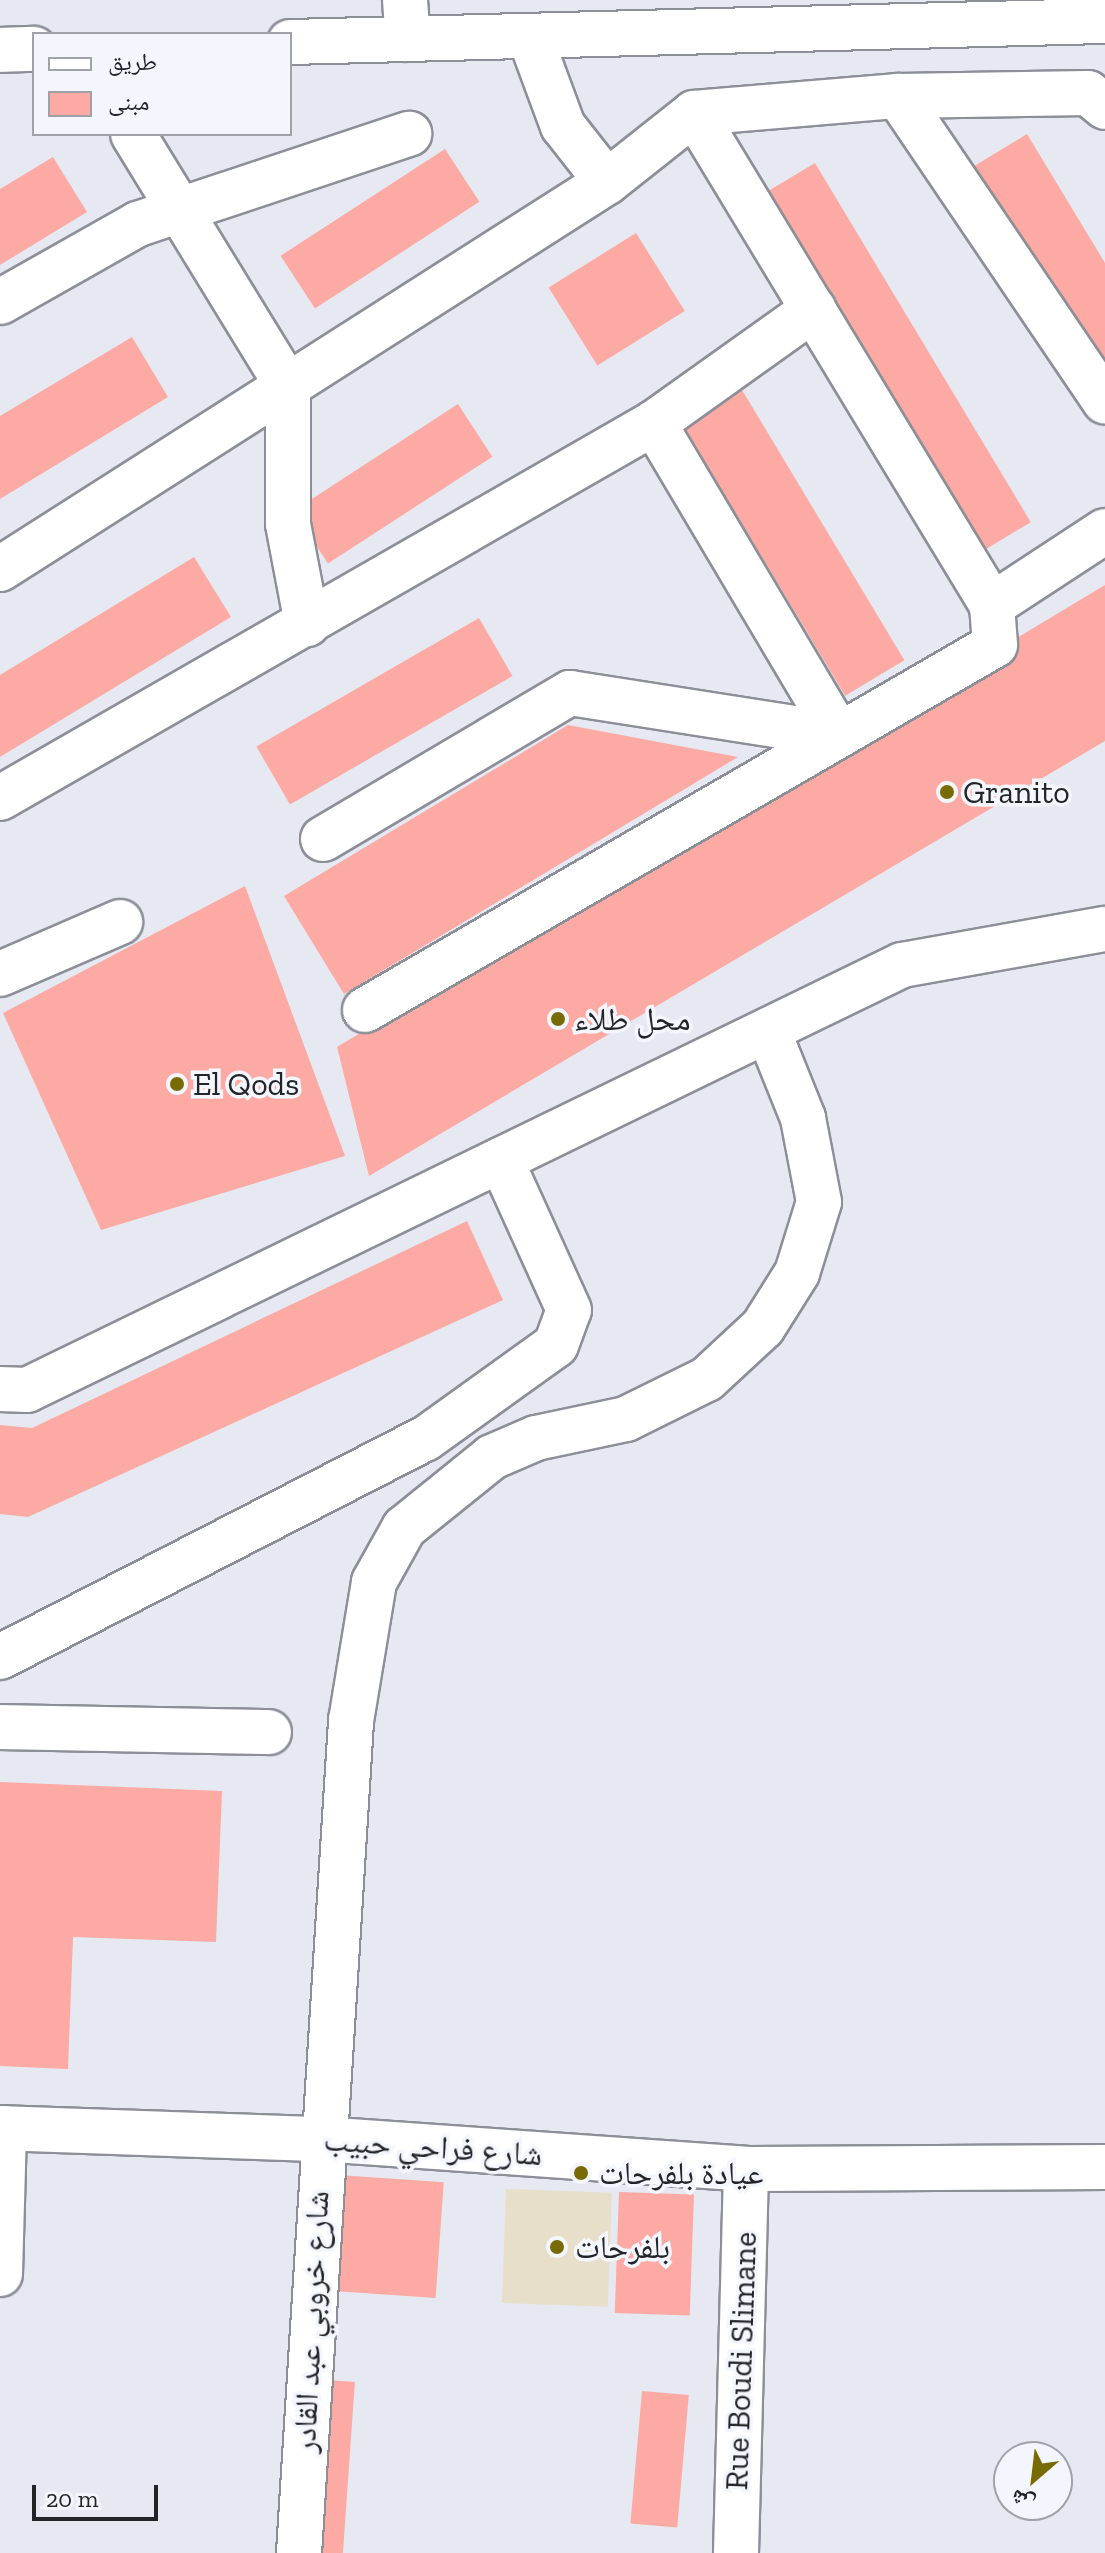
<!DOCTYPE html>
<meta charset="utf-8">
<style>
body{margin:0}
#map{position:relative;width:1105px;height:2553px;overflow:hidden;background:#e6e9f2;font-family:"Zilla Slab","Noto Naskh Arabic",serif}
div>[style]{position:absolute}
.medical>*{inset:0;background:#e8dfca;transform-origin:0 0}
.building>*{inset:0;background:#fcaaa3;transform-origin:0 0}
.roads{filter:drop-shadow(2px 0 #8d8f98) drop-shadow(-2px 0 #8d8f98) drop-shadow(0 2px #8d8f98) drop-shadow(0 -2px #8d8f98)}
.minor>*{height:44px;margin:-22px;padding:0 22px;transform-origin:22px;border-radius:22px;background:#fff}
.dots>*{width:22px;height:22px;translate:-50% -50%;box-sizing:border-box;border:4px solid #f4f6fe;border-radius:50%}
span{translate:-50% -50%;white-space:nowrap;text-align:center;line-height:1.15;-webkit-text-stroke:7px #f4f6fe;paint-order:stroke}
.poi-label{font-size:32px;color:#232427}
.left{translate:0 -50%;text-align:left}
.street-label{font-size:32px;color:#232427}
.legend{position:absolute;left:32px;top:32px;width:260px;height:104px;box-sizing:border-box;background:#f4f6fe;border:2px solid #a0a2a8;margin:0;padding:10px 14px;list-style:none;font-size:24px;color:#232427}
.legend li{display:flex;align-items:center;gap:16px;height:40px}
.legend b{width:40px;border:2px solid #a0a2a8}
.north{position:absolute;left:993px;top:2441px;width:80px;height:80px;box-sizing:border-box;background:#f4f6fe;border:2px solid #a0a2a8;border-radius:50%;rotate:208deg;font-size:22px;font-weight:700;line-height:32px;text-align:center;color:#232427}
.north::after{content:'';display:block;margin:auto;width:28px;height:36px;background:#796b04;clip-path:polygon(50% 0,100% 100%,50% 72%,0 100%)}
.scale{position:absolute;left:32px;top:2485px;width:126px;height:36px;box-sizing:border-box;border:4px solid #232427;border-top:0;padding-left:10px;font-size:24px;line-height:28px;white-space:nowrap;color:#232427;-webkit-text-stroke:6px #f4f6fe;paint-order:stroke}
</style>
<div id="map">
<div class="medical">
<div style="left:506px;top:2189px;width:106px;height:114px;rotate:2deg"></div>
</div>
<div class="building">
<div style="clip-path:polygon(1027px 134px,1105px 263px,1105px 365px,971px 168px)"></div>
<div style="left:445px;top:149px;width:63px;height:196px;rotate:57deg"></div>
<div style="clip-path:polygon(53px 157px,87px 212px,0 265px,0 189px)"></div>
<div style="left:815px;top:163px;width:419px;height:65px;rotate:59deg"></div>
<div style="left:636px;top:233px;width:92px;height:103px;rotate:58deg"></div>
<div style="clip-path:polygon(132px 337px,168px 397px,0 499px,0 416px)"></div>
<div style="left:736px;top:380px;width:327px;height:69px;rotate:59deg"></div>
<div style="left:458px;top:404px;width:63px;height:196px;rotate:57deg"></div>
<div style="clip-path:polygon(194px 557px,231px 617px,0 757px,0 675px)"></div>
<div style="clip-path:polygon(1105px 585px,1105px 741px,369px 1176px,337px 1047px)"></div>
<div style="left:479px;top:618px;width:67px;height:257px;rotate:60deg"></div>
<div style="clip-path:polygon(568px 725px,738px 757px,344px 994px,284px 896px)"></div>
<div style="clip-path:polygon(245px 886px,345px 1156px,101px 1230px,3px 1013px)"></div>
<div style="clip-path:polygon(467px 1221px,503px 1300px,28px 1517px,0 1514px,0 1425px,32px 1428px)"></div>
<div style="clip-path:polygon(0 1782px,222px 1791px,216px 1942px,73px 1937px,68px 2069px,0 2066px)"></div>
<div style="left:324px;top:2174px;width:120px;height:116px;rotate:4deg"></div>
<div style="left:619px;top:2192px;width:75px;height:121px;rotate:2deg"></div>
<div style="left:313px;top:2379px;width:42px;height:174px;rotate:4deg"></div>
<div style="left:642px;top:2391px;width:47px;height:133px;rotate:5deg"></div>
</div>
<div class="roads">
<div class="minor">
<div style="left:405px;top:0;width:39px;rotate:86deg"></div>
<div style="left:530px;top:37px;width:95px;rotate:69.7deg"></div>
<div style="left:563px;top:126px;width:71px;rotate:51.8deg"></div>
<div style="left:290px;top:42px;width:815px;rotate:-1.48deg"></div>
<div style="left:0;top:50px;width:34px;rotate:-2deg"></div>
<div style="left:898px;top:96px;width:369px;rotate:55.9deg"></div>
<div style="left:133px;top:134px;width:297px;rotate:58.5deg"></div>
<div style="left:288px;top:387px;width:137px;rotate:90deg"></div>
<div style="left:288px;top:524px;width:102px;rotate:79.2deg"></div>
<div style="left:0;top:302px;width:159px;rotate:-29.5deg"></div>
<div style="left:138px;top:224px;width:286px;rotate:-18.4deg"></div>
<div style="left:0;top:569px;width:720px;rotate:-32.52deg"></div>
<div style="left:607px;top:182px;width:111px;rotate:-38.4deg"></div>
<div style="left:694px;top:113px;width:205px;rotate:-4.8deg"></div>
<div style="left:898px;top:96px;width:190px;rotate:-0.9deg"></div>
<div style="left:1088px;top:93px;width:22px;rotate:39deg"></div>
<div style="left:992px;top:605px;width:135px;rotate:-33.2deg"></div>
<div style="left:0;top:798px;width:754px;rotate:-29.83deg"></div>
<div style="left:654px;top:423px;width:196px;rotate:-35.5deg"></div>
<div style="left:323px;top:839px;width:287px;rotate:-30.6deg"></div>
<div style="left:570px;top:693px;width:272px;rotate:8.9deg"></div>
<div style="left:839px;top:735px;width:363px;rotate:-120.7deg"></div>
<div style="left:0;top:974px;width:131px;rotate:-23.4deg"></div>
<div style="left:365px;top:1010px;width:728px;rotate:-30.09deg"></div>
<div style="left:995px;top:645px;width:40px;rotate:-94.3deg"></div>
<div style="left:992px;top:605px;width:575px;rotate:-121.2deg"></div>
<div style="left:0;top:1389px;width:27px;rotate:2deg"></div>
<div style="left:27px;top:1390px;width:973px;rotate:-25.91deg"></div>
<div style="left:902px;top:965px;width:206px;rotate:-10.1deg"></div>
<div style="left:0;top:1657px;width:478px;rotate:-27.2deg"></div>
<div style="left:425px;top:1439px;width:161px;rotate:-35.7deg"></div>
<div style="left:556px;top:1345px;width:37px;rotate:-70deg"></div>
<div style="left:569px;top:1310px;width:165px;rotate:-114.4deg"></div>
<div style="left:0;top:1727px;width:269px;rotate:1.1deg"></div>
<div style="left:0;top:2128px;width:321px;rotate:2deg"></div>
<div style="left:321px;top:2139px;width:426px;rotate:4deg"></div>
<div style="left:746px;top:2169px;width:359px;rotate:-0.3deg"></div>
<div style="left:0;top:2274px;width:146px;rotate:-88.4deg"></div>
<div style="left:299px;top:2553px;width:834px;rotate:-86.42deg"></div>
<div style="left:351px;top:1721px;width:141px;rotate:-80.6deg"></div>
<div style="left:374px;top:1582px;width:62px;rotate:-60.9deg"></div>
<div style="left:404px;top:1528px;width:113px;rotate:-38.9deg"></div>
<div style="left:492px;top:1457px;width:48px;rotate:-23.4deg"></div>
<div style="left:536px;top:1438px;width:92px;rotate:-11.9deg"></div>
<div style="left:626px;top:1419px;width:90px;rotate:-26.3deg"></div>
<div style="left:707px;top:1379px;width:76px;rotate:-42.9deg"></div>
<div style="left:763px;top:1327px;width:64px;rotate:-57.8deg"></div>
<div style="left:797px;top:1273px;width:74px;rotate:-72.8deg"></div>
<div style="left:819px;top:1202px;width:86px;rotate:-100.8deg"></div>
<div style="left:803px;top:1118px;width:94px;rotate:-111.9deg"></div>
<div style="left:736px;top:2553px;width:384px;rotate:-88.5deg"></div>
</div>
</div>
<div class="dots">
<div style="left:947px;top:792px;background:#796b04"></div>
<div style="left:558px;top:1019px;background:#796b04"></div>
<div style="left:177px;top:1084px;background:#796b04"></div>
<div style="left:581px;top:2173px;background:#796b04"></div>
<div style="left:557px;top:2247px;background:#796b04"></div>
</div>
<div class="poi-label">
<span class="left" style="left:963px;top:792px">Granito</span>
<span class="left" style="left:574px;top:1019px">محل طلاء</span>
<span class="left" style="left:193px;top:1084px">El Qods</span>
<span class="left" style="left:599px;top:2173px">عيادة بلفرحات</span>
<span class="left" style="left:575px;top:2247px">بلفرحات</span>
</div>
<div class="street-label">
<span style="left:433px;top:2147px;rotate:4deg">شارع فراحي حبيب</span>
<span style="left:311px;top:2322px;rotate:-87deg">شارع خروبي عبد القادر</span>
<span style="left:741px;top:2361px;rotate:-88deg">Rue Boudi Slimane</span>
</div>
<ul class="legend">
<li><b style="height:10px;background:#fff"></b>طريق</li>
<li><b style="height:22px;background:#fcaaa3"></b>مبنى</li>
</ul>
<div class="north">ش</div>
<div class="scale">20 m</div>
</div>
